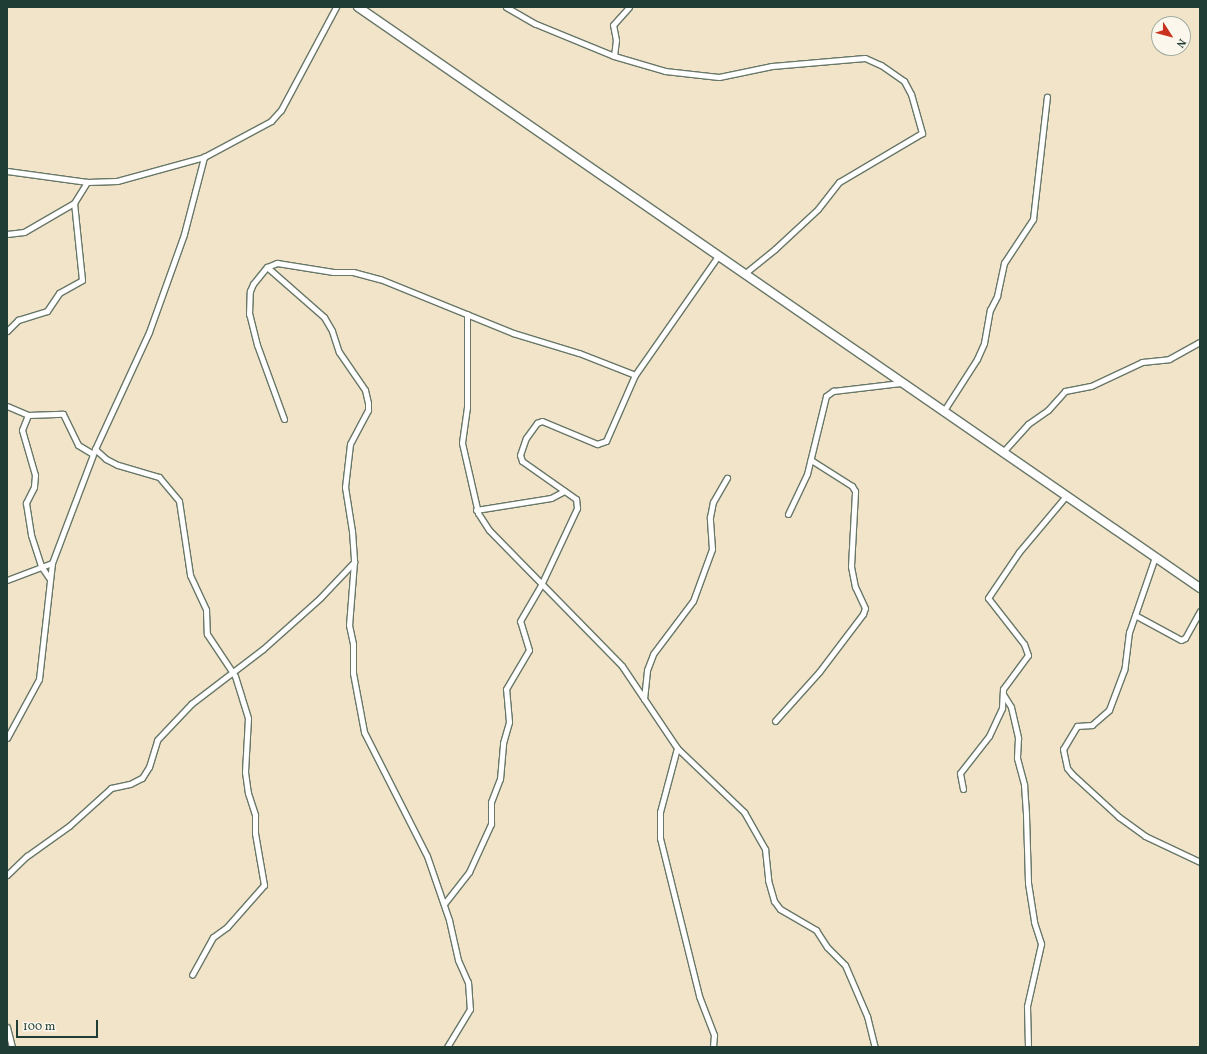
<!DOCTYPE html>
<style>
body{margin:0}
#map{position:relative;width:1207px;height:1054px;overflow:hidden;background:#f1e4c8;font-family:Vollkorn,serif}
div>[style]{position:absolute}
.roads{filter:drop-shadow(1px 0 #687768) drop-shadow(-1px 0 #687768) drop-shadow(0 1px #687768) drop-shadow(0 -1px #687768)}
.minor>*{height:5px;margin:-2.5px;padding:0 2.5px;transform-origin:2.5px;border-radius:2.5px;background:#fff}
.primary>*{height:8px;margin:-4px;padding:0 4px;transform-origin:4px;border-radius:4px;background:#fff}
span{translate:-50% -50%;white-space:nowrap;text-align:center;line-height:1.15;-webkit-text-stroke:4px #fbf7ec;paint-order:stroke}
.frame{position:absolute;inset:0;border:8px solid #1f3d34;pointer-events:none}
.north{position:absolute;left:1151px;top:16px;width:40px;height:40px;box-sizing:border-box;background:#fbf7ec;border:1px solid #a3ada2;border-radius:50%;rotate:126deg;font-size:11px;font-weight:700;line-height:16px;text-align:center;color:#1f3d34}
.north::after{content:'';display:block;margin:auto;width:14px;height:18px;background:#c8321e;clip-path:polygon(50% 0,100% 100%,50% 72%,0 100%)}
.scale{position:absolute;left:16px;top:1020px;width:82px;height:18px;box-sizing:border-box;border:2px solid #1f3d34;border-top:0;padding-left:5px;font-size:12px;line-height:14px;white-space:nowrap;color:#1f3d34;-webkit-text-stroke:3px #fbf7ec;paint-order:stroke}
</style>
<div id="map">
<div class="roads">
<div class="minor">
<div style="left:506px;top:7px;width:34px;rotate:30deg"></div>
<div style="left:536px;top:24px;width:84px;rotate:22.3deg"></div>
<div style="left:614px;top:56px;width:53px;rotate:16.4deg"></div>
<div style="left:665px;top:71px;width:54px;rotate:6.3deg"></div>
<div style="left:719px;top:77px;width:54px;rotate:-11.7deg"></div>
<div style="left:772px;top:66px;width:93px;rotate:-4.9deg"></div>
<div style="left:865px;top:58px;width:17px;rotate:24deg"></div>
<div style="left:881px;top:65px;width:28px;rotate:35deg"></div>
<div style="left:904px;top:81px;width:15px;rotate:62deg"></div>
<div style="left:911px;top:94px;width:41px;rotate:74.2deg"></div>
<div style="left:922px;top:133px;width:96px;rotate:149.4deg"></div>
<div style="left:839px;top:182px;width:34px;rotate:128deg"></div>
<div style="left:818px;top:209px;width:59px;rotate:137.1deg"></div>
<div style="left:775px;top:249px;width:40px;rotate:141deg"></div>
<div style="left:614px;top:56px;width:16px;rotate:-83deg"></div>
<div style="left:616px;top:40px;width:15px;rotate:-101deg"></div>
<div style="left:613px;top:25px;width:24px;rotate:-48deg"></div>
<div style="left:7px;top:171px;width:81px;rotate:7.8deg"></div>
<div style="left:87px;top:182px;width:30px;rotate:-2deg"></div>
<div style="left:117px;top:181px;width:90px;rotate:-15.4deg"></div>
<div style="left:204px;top:157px;width:76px;rotate:-28.2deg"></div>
<div style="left:271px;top:121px;width:15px;rotate:-48deg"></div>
<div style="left:281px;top:110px;width:117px;rotate:-61.9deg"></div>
<div style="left:7px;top:234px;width:17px;rotate:-7deg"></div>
<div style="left:24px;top:232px;width:58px;rotate:-30.1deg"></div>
<div style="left:74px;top:203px;width:25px;rotate:-58deg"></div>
<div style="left:267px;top:267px;width:76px;rotate:41.3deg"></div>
<div style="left:324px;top:317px;width:16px;rotate:60deg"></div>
<div style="left:332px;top:331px;width:22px;rotate:72deg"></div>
<div style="left:339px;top:352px;width:46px;rotate:55.6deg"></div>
<div style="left:365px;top:390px;width:13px;rotate:77deg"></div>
<div style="left:368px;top:403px;width:7px;rotate:90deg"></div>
<div style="left:368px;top:410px;width:38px;rotate:118deg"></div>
<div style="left:350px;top:444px;width:43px;rotate:96.6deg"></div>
<div style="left:345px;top:487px;width:45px;rotate:81deg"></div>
<div style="left:352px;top:531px;width:31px;rotate:86deg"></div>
<div style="left:354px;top:562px;width:63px;rotate:94.5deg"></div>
<div style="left:349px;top:625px;width:19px;rotate:78deg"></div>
<div style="left:353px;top:644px;width:29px;rotate:90deg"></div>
<div style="left:353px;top:673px;width:60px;rotate:79.4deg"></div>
<div style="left:364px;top:732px;width:139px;rotate:63.1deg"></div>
<div style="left:427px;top:856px;width:68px;rotate:71deg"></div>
<div style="left:449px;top:920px;width:41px;rotate:77.3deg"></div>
<div style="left:458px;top:960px;width:24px;rotate:66deg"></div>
<div style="left:468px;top:982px;width:27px;rotate:86deg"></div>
<div style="left:470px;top:1009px;width:44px;rotate:121.2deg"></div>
<div style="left:467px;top:314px;width:93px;rotate:90deg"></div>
<div style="left:467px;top:407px;width:36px;rotate:98deg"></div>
<div style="left:462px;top:443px;width:72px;rotate:77.1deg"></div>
<div style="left:478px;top:513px;width:20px;rotate:57deg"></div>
<div style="left:489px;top:530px;width:190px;rotate:45.6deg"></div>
<div style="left:622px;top:666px;width:99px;rotate:56.1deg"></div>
<div style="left:677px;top:748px;width:93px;rotate:43.7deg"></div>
<div style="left:744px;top:812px;width:43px;rotate:60.4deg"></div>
<div style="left:765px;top:849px;width:31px;rotate:84deg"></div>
<div style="left:768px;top:880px;width:22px;rotate:74deg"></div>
<div style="left:774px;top:901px;width:10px;rotate:53deg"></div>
<div style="left:780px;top:909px;width:42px;rotate:30.3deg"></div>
<div style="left:816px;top:930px;width:20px;rotate:57deg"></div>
<div style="left:827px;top:947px;width:25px;rotate:45deg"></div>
<div style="left:845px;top:965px;width:56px;rotate:66.7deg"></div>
<div style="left:867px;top:1016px;width:32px;rotate:76deg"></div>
<div style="left:7px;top:331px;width:16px;rotate:-45deg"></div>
<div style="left:18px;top:320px;width:30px;rotate:-17deg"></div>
<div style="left:47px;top:311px;width:22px;rotate:-56deg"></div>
<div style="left:59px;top:293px;width:26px;rotate:-29deg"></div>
<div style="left:82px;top:280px;width:77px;rotate:-95.9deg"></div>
<div style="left:7px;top:406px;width:23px;rotate:23deg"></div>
<div style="left:28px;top:415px;width:35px;rotate:-2deg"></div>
<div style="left:63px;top:414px;width:34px;rotate:64deg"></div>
<div style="left:78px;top:445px;width:17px;rotate:31deg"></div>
<div style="left:943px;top:412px;width:63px;rotate:-57.3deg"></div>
<div style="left:977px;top:359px;width:17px;rotate:-66deg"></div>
<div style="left:984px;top:343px;width:34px;rotate:-80deg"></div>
<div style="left:990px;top:310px;width:16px;rotate:-63deg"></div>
<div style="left:997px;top:296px;width:34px;rotate:-78deg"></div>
<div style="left:1004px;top:263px;width:53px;rotate:-56.6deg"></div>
<div style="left:1033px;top:219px;width:123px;rotate:-83.5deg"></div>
<div style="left:28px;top:415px;width:16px;rotate:112deg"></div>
<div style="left:22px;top:430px;width:47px;rotate:73.9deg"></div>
<div style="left:35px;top:475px;width:12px;rotate:95deg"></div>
<div style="left:34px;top:487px;width:18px;rotate:117deg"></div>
<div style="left:26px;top:503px;width:32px;rotate:81deg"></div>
<div style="left:31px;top:535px;width:33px;rotate:72deg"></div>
<div style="left:41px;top:566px;width:14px;rotate:56deg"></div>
<div style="left:284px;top:419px;width:79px;rotate:-110deg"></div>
<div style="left:257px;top:345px;width:32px;rotate:-104deg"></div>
<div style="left:249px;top:314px;width:23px;rotate:-88deg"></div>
<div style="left:250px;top:291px;width:8px;rotate:-67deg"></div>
<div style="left:253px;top:284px;width:22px;rotate:-51deg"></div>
<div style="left:267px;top:267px;width:11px;rotate:-22deg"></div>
<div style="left:277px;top:263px;width:57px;rotate:9.1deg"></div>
<div style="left:333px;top:272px;width:20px"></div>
<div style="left:353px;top:272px;width:28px;rotate:15deg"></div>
<div style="left:380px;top:279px;width:144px;rotate:22.1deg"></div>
<div style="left:513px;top:333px;width:69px;rotate:16.9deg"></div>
<div style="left:579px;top:353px;width:60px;rotate:21.4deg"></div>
<div style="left:95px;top:449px;width:15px;rotate:42deg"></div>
<div style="left:106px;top:459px;width:13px;rotate:27deg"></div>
<div style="left:118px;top:465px;width:43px;rotate:16.3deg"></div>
<div style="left:159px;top:477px;width:31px;rotate:50deg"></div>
<div style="left:179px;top:501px;width:75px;rotate:81.5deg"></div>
<div style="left:190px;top:575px;width:38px;rotate:65deg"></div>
<div style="left:206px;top:610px;width:24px;rotate:88deg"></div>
<div style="left:207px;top:634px;width:50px;rotate:56.3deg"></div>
<div style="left:235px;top:676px;width:44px;rotate:72.8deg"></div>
<div style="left:248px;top:718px;width:54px;rotate:93.2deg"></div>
<div style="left:245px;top:772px;width:21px;rotate:82deg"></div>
<div style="left:248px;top:793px;width:23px;rotate:72deg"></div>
<div style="left:255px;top:815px;width:18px;rotate:90deg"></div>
<div style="left:255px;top:833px;width:53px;rotate:80.2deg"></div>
<div style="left:264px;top:885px;width:56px;rotate:131.4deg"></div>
<div style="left:227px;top:927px;width:17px;rotate:144deg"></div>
<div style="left:213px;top:937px;width:43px;rotate:118.9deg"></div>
<div style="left:1002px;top:453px;width:39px;rotate:-48deg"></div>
<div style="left:1028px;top:424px;width:24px;rotate:-35deg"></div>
<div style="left:1048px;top:410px;width:25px;rotate:-48deg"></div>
<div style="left:1065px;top:391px;width:26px;rotate:-11deg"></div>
<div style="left:1091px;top:386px;width:56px;rotate:-25.2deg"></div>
<div style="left:1142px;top:362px;width:27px;rotate:-6deg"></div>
<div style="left:1169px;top:359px;width:35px;rotate:-29deg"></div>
<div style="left:476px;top:510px;width:76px;rotate:-9.1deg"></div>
<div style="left:551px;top:498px;width:15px;rotate:-28deg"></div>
<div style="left:788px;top:514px;width:44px;rotate:-64.6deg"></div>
<div style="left:807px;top:474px;width:80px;rotate:-76.3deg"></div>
<div style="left:826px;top:396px;width:9px;rotate:-36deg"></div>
<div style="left:833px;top:391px;width:68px;rotate:-6.7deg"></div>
<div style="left:7px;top:580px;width:48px;rotate:-20.7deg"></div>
<div style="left:1200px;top:611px;width:31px;rotate:119deg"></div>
<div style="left:1185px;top:638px;width:4px;rotate:153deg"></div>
<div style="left:1181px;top:640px;width:52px;rotate:-151.5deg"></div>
<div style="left:1135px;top:615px;width:18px;rotate:109deg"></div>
<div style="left:1129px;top:632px;width:38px;rotate:97deg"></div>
<div style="left:1124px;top:670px;width:43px;rotate:110.6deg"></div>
<div style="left:1109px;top:710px;width:23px;rotate:139deg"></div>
<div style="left:1092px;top:725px;width:15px;rotate:176deg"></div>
<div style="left:1077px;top:726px;width:27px;rotate:121deg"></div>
<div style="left:1063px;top:749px;width:19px;rotate:78deg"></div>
<div style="left:1067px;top:768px;width:8px;rotate:50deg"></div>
<div style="left:1072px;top:774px;width:64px;rotate:42.5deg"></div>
<div style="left:1119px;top:817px;width:32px;rotate:36deg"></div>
<div style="left:1145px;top:836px;width:61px;rotate:25.3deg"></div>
<div style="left:1135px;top:615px;width:61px;rotate:-71deg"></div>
<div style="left:1003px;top:694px;width:15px;rotate:58deg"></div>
<div style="left:1011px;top:707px;width:32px;rotate:77deg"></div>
<div style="left:1018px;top:738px;width:20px;rotate:93deg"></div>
<div style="left:1017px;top:758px;width:28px;rotate:75deg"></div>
<div style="left:1024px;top:785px;width:30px;rotate:86deg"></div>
<div style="left:1026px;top:815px;width:68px;rotate:88.3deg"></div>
<div style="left:1028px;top:883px;width:39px;rotate:81deg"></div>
<div style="left:1034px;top:922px;width:23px;rotate:72deg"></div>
<div style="left:1041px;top:944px;width:64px;rotate:102.7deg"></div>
<div style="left:1027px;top:1006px;width:41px;rotate:88.6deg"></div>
<div style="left:644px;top:699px;width:29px;rotate:-84deg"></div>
<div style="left:647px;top:670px;width:17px;rotate:-69deg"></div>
<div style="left:653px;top:654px;width:66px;rotate:-53deg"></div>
<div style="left:693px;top:601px;width:55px;rotate:-69.9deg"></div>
<div style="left:712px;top:549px;width:32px;rotate:-94deg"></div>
<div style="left:710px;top:517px;width:15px;rotate:-79deg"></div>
<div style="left:713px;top:502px;width:28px;rotate:-60deg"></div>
<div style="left:775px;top:721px;width:66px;rotate:-48.1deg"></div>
<div style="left:819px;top:672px;width:73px;rotate:-52.8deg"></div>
<div style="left:863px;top:614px;width:6px;rotate:-72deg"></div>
<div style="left:865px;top:608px;width:23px;rotate:-115deg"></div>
<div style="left:855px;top:587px;width:21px;rotate:-101deg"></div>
<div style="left:851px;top:566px;width:75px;rotate:-86.9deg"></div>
<div style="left:855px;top:491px;width:6px;rotate:-121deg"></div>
<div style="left:852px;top:486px;width:49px;rotate:-147.6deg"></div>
<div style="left:7px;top:738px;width:67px;rotate:-61.5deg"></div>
<div style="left:39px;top:679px;width:117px;rotate:-83.6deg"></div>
<div style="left:52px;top:563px;width:122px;rotate:-69.3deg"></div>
<div style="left:95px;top:449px;width:129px;rotate:-65.2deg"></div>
<div style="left:149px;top:332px;width:104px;rotate:-70.3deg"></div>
<div style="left:184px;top:234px;width:80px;rotate:-75.4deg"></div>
<div style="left:677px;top:748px;width:66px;rotate:104.9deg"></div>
<div style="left:660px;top:812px;width:26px;rotate:90deg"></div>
<div style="left:660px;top:838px;width:163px;rotate:76.1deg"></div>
<div style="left:699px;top:996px;width:42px;rotate:69deg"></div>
<div style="left:714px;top:1035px;width:12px;rotate:95deg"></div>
<div style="left:963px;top:789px;width:16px;rotate:-101deg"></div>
<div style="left:960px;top:773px;width:47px;rotate:-51.9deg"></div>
<div style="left:989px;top:736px;width:31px;rotate:-65deg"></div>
<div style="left:1002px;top:708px;width:19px;rotate:-87deg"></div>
<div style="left:1003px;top:689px;width:42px;rotate:-53.7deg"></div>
<div style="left:1028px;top:655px;width:12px;rotate:-110deg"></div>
<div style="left:1024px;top:644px;width:58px;rotate:-128deg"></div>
<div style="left:988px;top:598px;width:55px;rotate:-56deg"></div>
<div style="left:1019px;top:552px;width:73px;rotate:-50deg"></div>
<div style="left:7px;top:875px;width:28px;rotate:-44deg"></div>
<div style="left:27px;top:856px;width:52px;rotate:-35.5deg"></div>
<div style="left:69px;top:826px;width:57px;rotate:-42.1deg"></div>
<div style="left:111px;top:788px;width:19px;rotate:-12deg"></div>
<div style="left:130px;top:784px;width:13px;rotate:-27deg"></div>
<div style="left:142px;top:778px;width:13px;rotate:-58deg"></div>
<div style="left:149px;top:767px;width:28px;rotate:-73deg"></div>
<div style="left:157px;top:740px;width:50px;rotate:-46.6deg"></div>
<div style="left:191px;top:704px;width:91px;rotate:-37.4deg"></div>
<div style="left:263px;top:649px;width:76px;rotate:-41.8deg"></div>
<div style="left:320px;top:598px;width:50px;rotate:-46.6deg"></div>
<div style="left:444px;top:904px;width:41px;rotate:-52deg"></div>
<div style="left:469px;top:872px;width:53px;rotate:-65.4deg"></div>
<div style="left:491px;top:824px;width:22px;rotate:-90deg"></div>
<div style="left:491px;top:802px;width:25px;rotate:-69deg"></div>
<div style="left:500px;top:779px;width:36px;rotate:-85deg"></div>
<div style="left:503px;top:743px;width:22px;rotate:-74deg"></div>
<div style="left:509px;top:722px;width:33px;rotate:-95deg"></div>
<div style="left:506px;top:689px;width:45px;rotate:-59.5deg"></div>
<div style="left:529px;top:650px;width:30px;rotate:-107deg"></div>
<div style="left:520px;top:621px;width:42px;rotate:-59.7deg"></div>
<div style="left:541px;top:585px;width:85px;rotate:-64.9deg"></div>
<div style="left:577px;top:508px;width:9px;rotate:-96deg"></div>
<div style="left:576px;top:499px;width:66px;rotate:-144.9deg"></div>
<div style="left:522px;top:461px;width:6px;rotate:-108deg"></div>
<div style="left:520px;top:455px;width:18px;rotate:-71deg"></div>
<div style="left:526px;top:438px;width:19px;rotate:-54deg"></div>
<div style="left:537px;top:423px;width:5px;rotate:-22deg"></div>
<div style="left:542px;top:421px;width:60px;rotate:22.7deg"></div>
<div style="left:597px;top:444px;width:9px;rotate:-18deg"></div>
<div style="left:606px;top:441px;width:72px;rotate:-66.3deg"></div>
<div style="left:635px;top:375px;width:145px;rotate:-55.1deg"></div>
<div style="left:7px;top:1027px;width:21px;rotate:76deg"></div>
</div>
<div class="primary">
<div style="left:358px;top:7px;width:1023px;rotate:34.61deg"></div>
</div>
</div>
<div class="frame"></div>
<div class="north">N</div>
<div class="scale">100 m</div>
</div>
